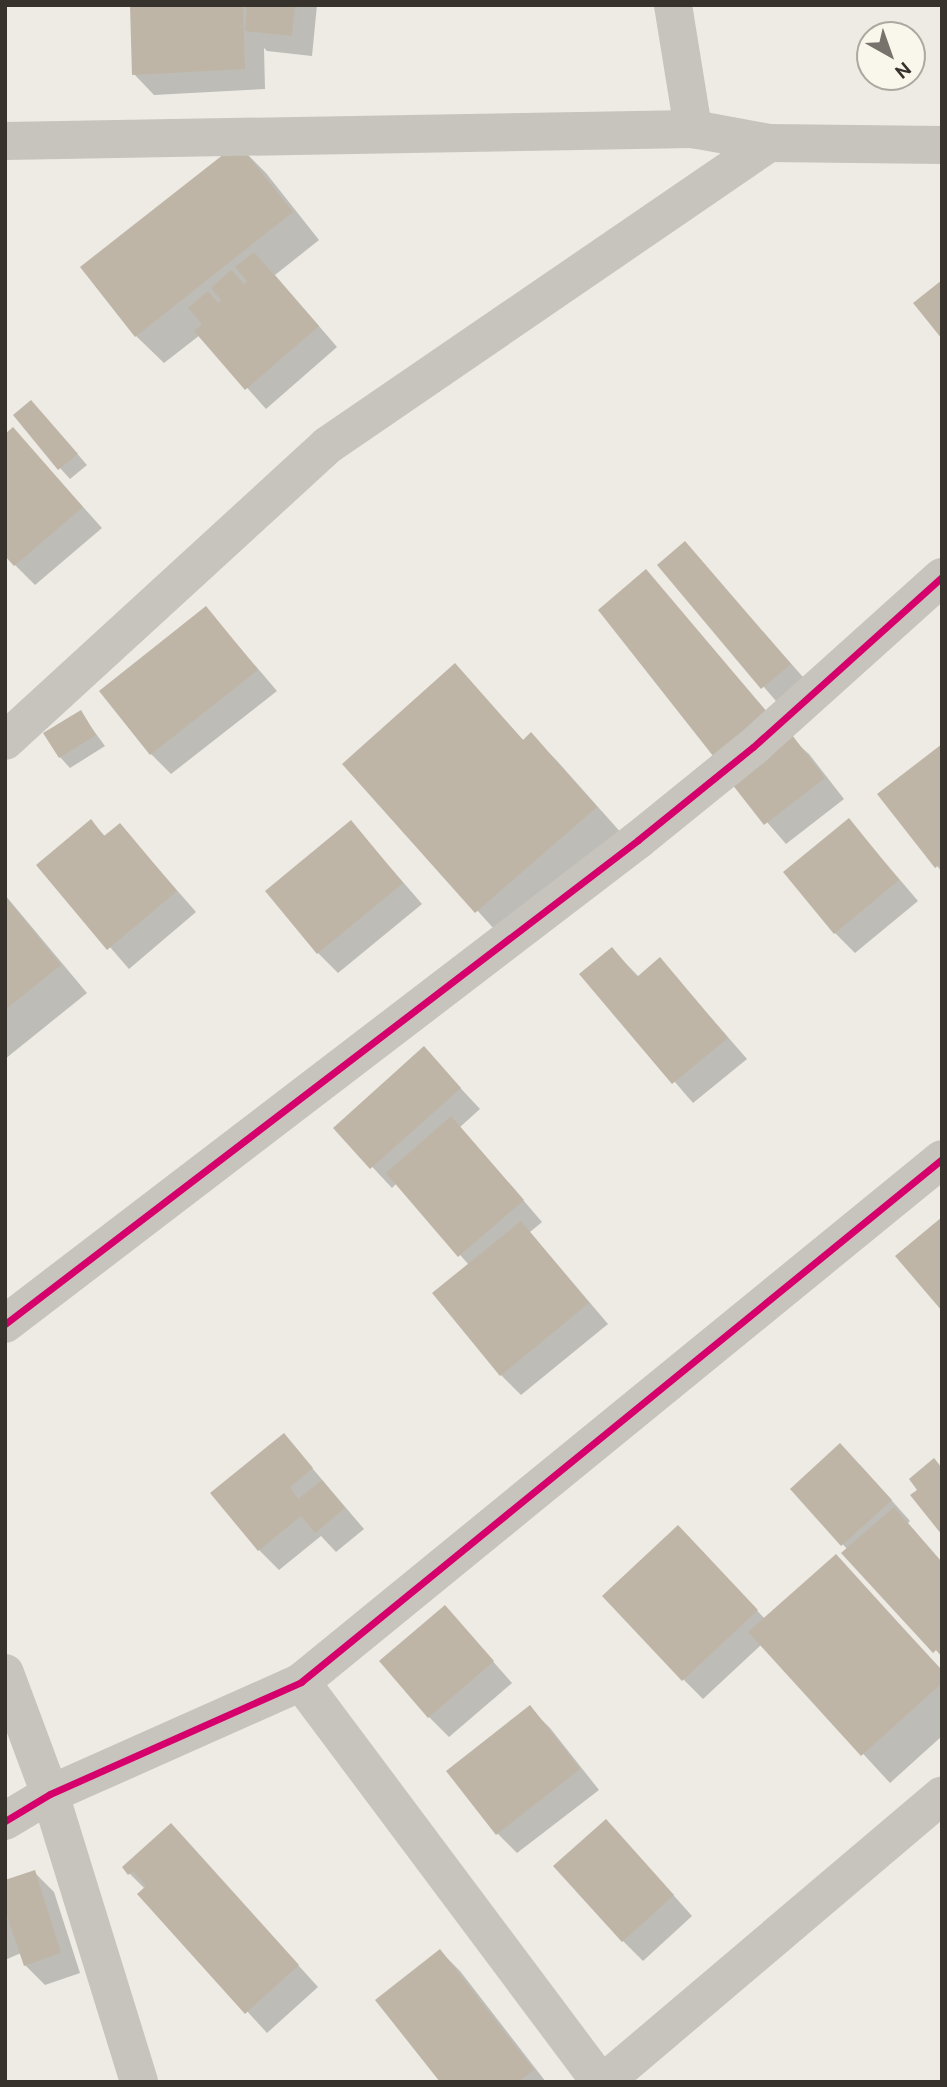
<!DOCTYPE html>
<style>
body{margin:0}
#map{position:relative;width:947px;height:2087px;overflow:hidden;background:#edebe4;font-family:Ubuntu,sans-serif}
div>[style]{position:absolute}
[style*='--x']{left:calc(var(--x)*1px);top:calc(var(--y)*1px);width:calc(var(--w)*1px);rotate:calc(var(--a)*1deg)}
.shadow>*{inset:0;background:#0003}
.building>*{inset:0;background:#bfb5a7}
.minor>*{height:38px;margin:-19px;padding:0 19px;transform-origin:19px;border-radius:19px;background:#c6c4bd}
.cycleway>*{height:7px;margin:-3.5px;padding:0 3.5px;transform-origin:3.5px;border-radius:3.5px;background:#d6006c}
span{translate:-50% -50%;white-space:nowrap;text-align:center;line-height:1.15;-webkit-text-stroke:6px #f9f6ec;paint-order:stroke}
.frame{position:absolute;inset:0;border:7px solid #37322b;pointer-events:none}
.north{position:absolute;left:856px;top:21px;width:70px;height:70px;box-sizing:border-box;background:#f9f6ec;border:2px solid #aba89f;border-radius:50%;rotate:140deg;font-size:19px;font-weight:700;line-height:28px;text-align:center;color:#37322b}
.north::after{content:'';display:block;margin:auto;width:24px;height:32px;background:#77736c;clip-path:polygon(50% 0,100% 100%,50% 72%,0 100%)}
</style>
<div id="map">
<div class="shadow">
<i style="clip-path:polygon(132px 5px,317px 5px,312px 56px,267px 51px,264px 48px,265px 89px,154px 95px,134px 74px)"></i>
<i style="clip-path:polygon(238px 145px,266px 173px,319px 240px,275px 275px,337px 347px,266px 409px,200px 335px,164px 363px,136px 336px)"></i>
<i style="clip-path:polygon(41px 412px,87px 465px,70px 479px,60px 468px)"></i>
<i style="clip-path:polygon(13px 429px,102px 528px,35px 585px,15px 565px)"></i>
<i style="clip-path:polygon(685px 544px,810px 685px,782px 708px,659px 565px)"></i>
<i style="clip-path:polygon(646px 572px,787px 735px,809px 754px,844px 799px,786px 844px,730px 779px)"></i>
<i style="clip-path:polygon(206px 608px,277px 691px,171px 774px,151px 754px,102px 691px)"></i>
<i style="clip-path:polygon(455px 666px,524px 741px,531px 735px,558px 762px,623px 835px,504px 940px,345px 764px)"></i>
<i style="clip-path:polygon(80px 712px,105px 746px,70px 768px,60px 757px)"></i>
<i style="clip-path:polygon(942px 746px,942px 872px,879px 795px)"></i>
<i style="clip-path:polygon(849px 820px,918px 901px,855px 953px,835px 933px)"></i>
<i style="clip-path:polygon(91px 822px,106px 837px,120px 825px,196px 912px,129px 969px,39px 865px)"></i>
<i style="clip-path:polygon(351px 822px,422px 904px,338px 973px,318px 953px)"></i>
<i style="clip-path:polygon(5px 895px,87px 993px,5px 1059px)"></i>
<i style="clip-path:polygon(612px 949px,639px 977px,660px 959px,747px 1059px,693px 1103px,582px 974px)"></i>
<i style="clip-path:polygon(424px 1049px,480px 1109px,460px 1127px,542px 1222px,530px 1232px,608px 1324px,521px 1395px,501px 1375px,469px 1265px,397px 1183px,392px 1188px,336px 1128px)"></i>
<i style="clip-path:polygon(284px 1435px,364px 1529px,336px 1552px,321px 1536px,279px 1570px,259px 1550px)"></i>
<i style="clip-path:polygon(860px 1465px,910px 1521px,908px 1523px,942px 1562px,942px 1656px,844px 1553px,848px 1550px,792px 1489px)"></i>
<i style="clip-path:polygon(698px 1547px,765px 1619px,836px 1556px,942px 1670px,942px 1736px,890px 1783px,762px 1644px,703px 1699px,683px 1679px)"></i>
<i style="clip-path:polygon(445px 1607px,512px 1683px,449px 1737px,429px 1717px)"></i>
<i style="clip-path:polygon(530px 1708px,550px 1728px,599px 1790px,517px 1853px,497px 1833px)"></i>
<i style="clip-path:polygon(171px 1825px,318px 1987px,267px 2033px,140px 1894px,145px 1889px,124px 1868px)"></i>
<i style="clip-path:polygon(626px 1842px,692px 1916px,643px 1961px,623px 1941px)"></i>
<i style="clip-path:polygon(34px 1872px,54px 1892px,80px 1973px,45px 1985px,25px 1965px,21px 1953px,5px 1960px,5px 1914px,10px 1919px)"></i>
<i style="clip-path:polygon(440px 1951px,460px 1971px,546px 2082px,442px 2082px)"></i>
</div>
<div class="building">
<i style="clip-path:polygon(130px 5px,243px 5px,245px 69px,132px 75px)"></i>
<i style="clip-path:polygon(247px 5px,295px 5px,292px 36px,245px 31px)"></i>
<i style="clip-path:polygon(238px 143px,293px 212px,135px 337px,80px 267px)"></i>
<i style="clip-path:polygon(254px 252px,319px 326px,245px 390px,194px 331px,202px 324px,188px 308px,208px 291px,218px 303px,221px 300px,211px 288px,231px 270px,244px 284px,247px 281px,235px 267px)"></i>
<i style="clip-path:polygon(942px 280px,942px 339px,913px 303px)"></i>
<i style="clip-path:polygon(31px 400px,78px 454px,58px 470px,13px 415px)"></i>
<i style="clip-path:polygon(13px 427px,83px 507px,14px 566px,5px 556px,5px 434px)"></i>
<i style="clip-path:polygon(685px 541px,791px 664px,761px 689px,657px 565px)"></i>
<i style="clip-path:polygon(646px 569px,772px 718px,717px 761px,598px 610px)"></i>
<i style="clip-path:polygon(206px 606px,258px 670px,150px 755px,99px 691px)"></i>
<i style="clip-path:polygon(455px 663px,523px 740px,531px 732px,597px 807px,475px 913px,342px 764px)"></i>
<i style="clip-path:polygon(81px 710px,96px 735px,59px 758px,43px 733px)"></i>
<i style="clip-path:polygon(789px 731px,825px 778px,764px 825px,728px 779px)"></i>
<i style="clip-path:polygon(942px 744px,942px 863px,935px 868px,877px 794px)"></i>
<i style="clip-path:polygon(849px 818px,899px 880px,834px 934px,783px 872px)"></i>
<i style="clip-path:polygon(91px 819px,104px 836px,120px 823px,177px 891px,107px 950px,36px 865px)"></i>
<i style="clip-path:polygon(351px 820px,403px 883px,317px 954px,265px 891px)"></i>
<i style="clip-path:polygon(5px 896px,61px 965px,5px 1010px)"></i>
<i style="clip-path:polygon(612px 947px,637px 977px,660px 957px,728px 1038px,672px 1084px,579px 974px)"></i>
<i style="clip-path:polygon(424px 1046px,461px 1088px,370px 1169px,333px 1128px)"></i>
<i style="clip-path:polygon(451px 1116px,524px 1200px,458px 1257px,386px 1173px)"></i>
<i style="clip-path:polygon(942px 1217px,942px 1311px,895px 1256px)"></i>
<i style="clip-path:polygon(521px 1221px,589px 1303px,500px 1376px,432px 1293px)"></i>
<i style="clip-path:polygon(284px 1433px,313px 1468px,290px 1487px,298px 1499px,322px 1480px,345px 1508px,315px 1533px,301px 1516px,258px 1551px,210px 1493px)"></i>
<i style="clip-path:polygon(840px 1443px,892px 1500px,841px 1546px,790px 1489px)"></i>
<i style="clip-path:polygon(934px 1458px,942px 1468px,942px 1535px,910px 1495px,917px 1490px,909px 1479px)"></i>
<i style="clip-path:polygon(894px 1507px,942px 1563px,942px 1657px,936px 1650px,933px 1653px,841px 1553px)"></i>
<i style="clip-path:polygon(678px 1525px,758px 1610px,682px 1681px,602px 1596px)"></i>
<i style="clip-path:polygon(836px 1554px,942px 1671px,942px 1683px,861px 1756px,748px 1632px)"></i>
<i style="clip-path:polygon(445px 1605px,494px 1661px,428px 1718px,379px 1661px)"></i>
<i style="clip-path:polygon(530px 1705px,580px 1769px,496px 1835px,446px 1771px)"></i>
<i style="clip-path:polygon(606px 1819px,674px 1895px,622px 1942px,553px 1866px)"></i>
<i style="clip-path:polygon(171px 1823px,299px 1965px,245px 2014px,137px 1894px,146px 1886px,133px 1871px,128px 1875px,122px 1867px)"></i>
<i style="clip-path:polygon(35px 1870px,61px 1953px,24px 1966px,5px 1910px,5px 1880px)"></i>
<i style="clip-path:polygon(440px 1949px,534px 2070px,518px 2082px,440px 2082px,375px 2000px)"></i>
</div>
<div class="minor">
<i style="--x:673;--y:5;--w:126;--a:80.8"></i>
<i style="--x:5;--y:141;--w:688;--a:-1"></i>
<i style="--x:693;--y:129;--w:77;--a:10.4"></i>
<i style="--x:769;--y:143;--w:173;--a:0.7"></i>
<i style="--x:5;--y:741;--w:438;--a:-42.5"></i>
<i style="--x:328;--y:445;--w:534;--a:-34.4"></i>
<i style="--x:5;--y:1324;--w:797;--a:-37.4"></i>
<i style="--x:638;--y:840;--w:148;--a:-39"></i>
<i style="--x:753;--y:747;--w:254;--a:-42"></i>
<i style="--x:5;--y:1673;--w:129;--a:69.6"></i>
<i style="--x:50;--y:1794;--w:301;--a:72.8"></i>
<i style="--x:301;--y:1682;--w:499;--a:53.2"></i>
<i style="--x:5;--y:1821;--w:52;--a:-31"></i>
<i style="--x:50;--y:1794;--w:275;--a:-24"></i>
<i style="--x:301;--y:1682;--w:827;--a:-39.21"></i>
<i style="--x:604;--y:2082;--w:443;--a:-40.3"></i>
</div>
<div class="cycleway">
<i style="--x:5;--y:1324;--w:797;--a:-37.4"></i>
<i style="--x:638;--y:840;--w:148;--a:-39"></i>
<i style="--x:753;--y:747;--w:254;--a:-42"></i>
<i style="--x:5;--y:1821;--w:52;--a:-31"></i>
<i style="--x:50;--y:1794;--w:275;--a:-24"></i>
<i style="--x:301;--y:1682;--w:827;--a:-39.21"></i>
</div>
<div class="frame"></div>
<div class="north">N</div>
</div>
